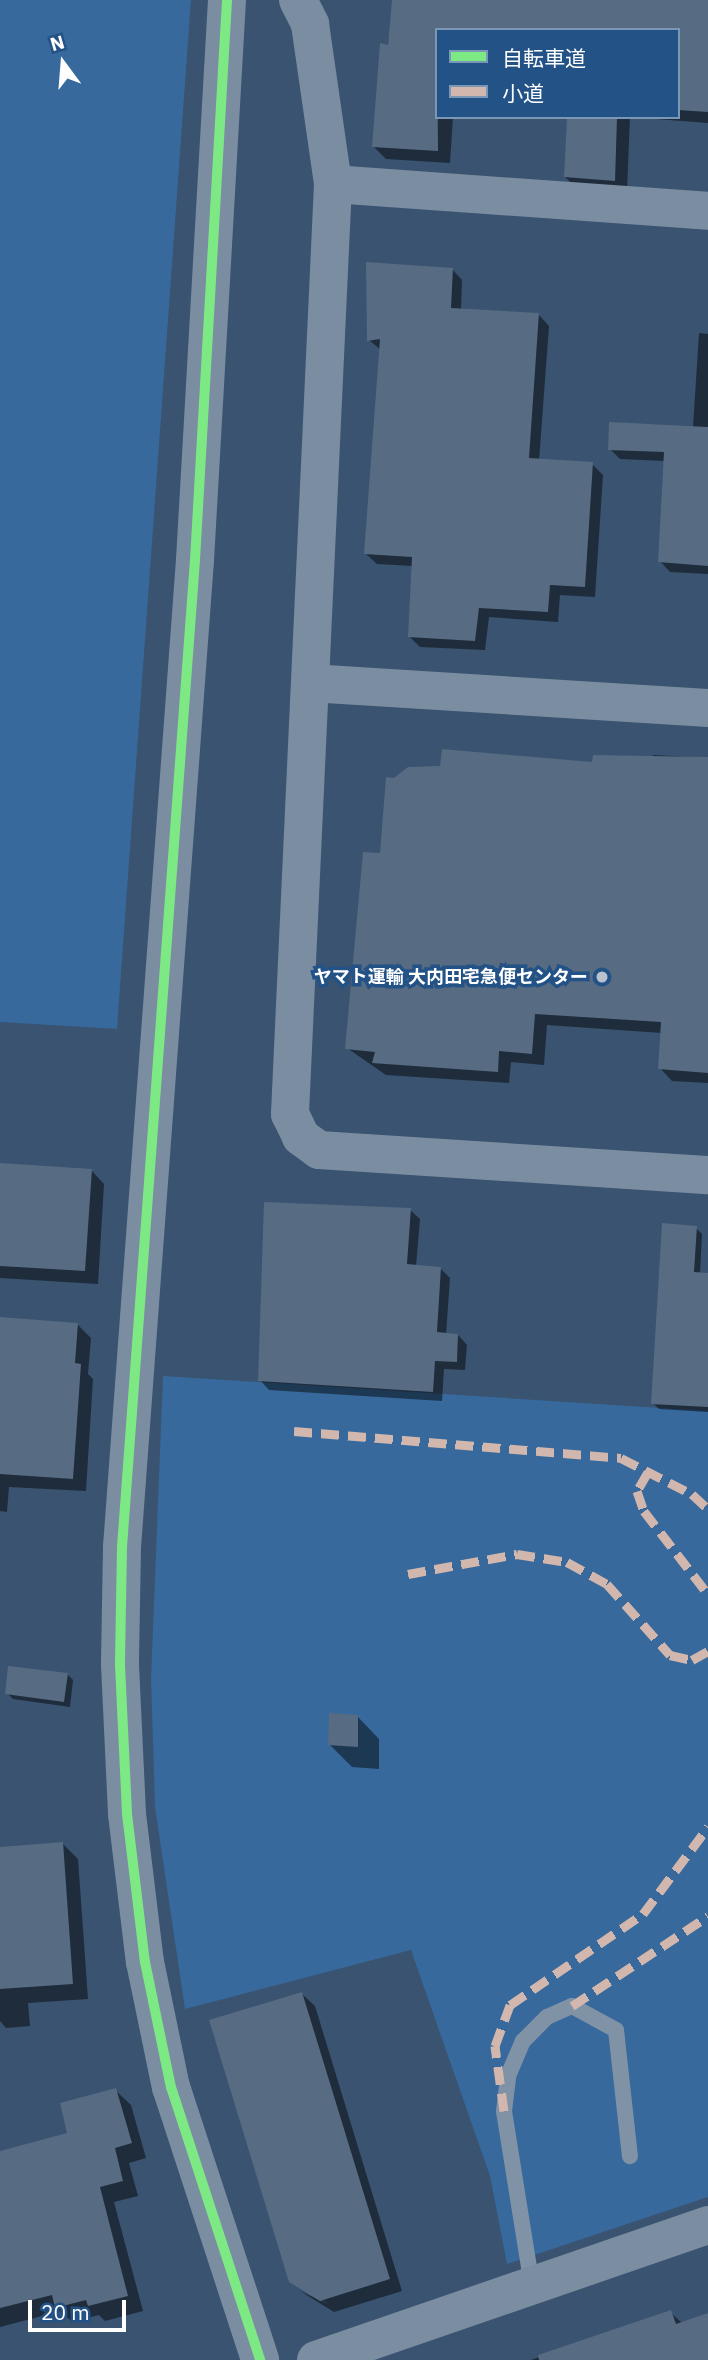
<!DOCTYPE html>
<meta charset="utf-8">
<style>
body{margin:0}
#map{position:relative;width:708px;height:2360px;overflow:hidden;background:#395370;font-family:"IBM Plex Sans","Noto Sans JP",sans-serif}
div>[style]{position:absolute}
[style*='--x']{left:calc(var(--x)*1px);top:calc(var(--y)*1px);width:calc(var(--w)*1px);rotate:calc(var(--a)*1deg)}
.green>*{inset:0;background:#37699c}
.shadow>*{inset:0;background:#0007}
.building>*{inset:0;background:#576b82}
.lane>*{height:16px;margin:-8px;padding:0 8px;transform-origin:8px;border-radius:8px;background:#8092a6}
.secondary>*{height:38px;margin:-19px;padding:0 19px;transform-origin:19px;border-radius:19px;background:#7b8da1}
.quiet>*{height:9px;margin-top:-4.5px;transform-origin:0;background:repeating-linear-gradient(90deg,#d1b7ad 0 18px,transparent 0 27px)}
.cycleway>*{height:10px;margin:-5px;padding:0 5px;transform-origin:5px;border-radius:5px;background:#7ce984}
.dots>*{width:19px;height:19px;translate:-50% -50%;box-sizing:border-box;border:4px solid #235286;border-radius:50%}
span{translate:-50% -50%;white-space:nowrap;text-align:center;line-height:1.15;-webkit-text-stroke:7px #235286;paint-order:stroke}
.poi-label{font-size:18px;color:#fff;font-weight:700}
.right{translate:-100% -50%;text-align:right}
.legend{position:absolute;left:435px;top:28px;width:245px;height:91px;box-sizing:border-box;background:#235286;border:2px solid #7b97b6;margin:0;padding:9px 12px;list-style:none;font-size:21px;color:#fff}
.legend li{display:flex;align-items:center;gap:14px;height:35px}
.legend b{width:35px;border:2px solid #7b97b6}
.north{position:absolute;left:28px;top:28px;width:70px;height:70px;-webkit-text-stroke:5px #235286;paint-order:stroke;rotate:344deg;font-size:19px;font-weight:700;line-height:28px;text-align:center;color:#fff}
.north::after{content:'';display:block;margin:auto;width:24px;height:32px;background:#fff;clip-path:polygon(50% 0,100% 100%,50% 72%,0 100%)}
.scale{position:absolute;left:28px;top:2300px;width:98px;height:32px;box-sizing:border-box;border:4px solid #fff;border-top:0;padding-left:9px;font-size:21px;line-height:24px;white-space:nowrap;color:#fff;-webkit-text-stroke:5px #235286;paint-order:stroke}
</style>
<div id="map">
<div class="green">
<i style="clip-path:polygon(0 0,191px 0,117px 1029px,0 1022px)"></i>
<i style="clip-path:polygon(163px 1376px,708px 1411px,708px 2197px,507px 2264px,490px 2176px,411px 1950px,185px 2009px,155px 1807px,151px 1679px)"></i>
</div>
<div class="shadow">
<i style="clip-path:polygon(394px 0,708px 0,708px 123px,630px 117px,627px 192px,578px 189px,565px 177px,569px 117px,678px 117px,678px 30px,437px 30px,437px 117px,453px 117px,450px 163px,386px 159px,374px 147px)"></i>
<i style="clip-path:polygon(452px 269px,462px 280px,461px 310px,539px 315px,549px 326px,539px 461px,592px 464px,603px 475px,595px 597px,560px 595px,558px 622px,489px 617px,485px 650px,420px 647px,410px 637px,413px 566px,377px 564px,366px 554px,381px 350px,369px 340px)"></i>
<i style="clip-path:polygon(699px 333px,708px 334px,708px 574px,670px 572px,660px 561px,665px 461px,620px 459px,610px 449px,693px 427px)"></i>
<i style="clip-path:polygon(653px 755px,708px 758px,708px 1083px,672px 1081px,660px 1068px,662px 1033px,547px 1025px,544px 1065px,511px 1062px,509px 1083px,386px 1075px,347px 1048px,381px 855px,594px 764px,652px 761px)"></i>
<i style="clip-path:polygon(0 1164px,91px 1170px,104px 1184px,98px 1284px,0 1278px)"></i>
<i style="clip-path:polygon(410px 1210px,420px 1219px,416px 1266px,440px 1268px,450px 1278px,446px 1335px,458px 1335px,467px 1345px,465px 1370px,444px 1369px,442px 1401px,269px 1390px,260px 1380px)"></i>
<i style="clip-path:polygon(696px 1228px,702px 1234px,700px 1274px,708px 1275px,708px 1412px,659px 1409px,653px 1403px)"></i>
<i style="clip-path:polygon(0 1319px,77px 1324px,91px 1338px,88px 1374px,93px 1379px,86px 1491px,9px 1487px,7px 1512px,0 1511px)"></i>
<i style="clip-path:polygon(67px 1674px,73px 1680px,70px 1707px,13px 1699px,7px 1693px)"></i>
<i style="clip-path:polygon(357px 1716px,379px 1739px,379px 1769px,352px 1767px,329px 1744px)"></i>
<i style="clip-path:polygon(63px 1844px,78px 1859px,88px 1999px,28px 2003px,30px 2026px,6px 2028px,0 2021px,0 1849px)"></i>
<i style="clip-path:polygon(302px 1994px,315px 2006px,402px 2291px,334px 2312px,300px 2291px,328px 2304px,290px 2281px)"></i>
<i style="clip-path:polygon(115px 2090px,131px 2105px,146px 2158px,129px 2163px,138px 2196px,114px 2202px,143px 2311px,105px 2321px,99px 2315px,72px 2322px,61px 2311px,0 2327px,0 2153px,70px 2135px)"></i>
<i style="clip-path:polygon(670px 2312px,682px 2323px,708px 2314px,708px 2360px,531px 2360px)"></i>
</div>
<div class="building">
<i style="clip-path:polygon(392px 0,708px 0,708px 112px,678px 110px,678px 30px,437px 30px,438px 151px,372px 147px,380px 43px,388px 45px)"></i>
<i style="clip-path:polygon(567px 117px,617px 117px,615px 181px,564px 177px)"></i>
<i style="clip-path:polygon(366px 262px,453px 268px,451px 308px,539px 313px,529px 458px,593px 462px,585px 587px,550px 585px,548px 612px,479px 608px,475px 641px,408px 637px,412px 557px,364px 554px,380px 339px,367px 341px)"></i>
<i style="clip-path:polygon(609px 422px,708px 427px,708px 566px,658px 562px,664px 452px,608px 450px)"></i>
<i style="clip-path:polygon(442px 749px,592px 762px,593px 755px,708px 757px,708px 1073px,658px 1069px,661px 1022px,535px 1014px,532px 1054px,499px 1051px,498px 1072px,372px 1063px,375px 1052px,345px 1049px,363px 852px,380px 853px,386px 777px,394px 778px,408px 767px,440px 766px)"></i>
<i style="clip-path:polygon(0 1163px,92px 1169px,85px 1271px,0 1266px)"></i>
<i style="clip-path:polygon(264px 1202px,411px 1208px,407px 1264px,441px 1267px,437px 1332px,458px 1334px,457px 1362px,435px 1361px,433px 1392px,258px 1381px)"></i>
<i style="clip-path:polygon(662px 1223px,697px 1226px,694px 1272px,708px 1273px,708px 1407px,651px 1404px)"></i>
<i style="clip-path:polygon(0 1317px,78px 1323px,75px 1363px,81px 1364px,73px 1479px,0 1474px)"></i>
<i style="clip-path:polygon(8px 1666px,68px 1673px,64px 1702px,5px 1694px)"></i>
<i style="clip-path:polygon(329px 1713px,358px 1715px,358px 1747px,328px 1745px)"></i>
<i style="clip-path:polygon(63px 1842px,73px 1984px,0 1989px,0 1847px)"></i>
<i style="clip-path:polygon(302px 1992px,390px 2279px,320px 2301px,289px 2282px,209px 2020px)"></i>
<i style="clip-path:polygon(116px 2088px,132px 2143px,115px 2148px,123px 2181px,100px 2187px,128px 2296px,88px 2306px,86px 2300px,55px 2308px,52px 2295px,0 2308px,0 2151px,67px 2133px,60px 2103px)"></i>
<i style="clip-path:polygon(671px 2310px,676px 2324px,708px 2313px,708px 2360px,539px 2360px,538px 2355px)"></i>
</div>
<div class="lane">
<i style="--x:532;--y:2286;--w:177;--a:-99.1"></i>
<i style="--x:504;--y:2111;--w:35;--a:-83"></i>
<i style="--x:508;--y:2076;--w:38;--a:-67"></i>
<i style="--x:523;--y:2041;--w:34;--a:-45"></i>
<i style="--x:547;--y:2017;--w:27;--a:-24"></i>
<i style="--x:572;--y:2006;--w:50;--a:28.6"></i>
<i style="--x:616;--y:2030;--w:127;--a:83.7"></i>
</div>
<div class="secondary">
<i style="--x:227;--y:0;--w:561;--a:93.27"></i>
<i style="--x:195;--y:560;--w:990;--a:94.23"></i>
<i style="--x:122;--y:1547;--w:118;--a:91"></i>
<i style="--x:120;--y:1665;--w:149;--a:87.3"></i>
<i style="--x:127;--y:1814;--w:149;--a:83.1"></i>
<i style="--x:145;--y:1962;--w:128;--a:78.3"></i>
<i style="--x:171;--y:2087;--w:287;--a:71.9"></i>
<i style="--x:298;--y:0;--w:27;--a:63"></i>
<i style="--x:310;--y:24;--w:162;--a:81.8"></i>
<i style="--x:333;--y:184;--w:931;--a:92.65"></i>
<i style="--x:290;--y:1114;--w:25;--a:64"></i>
<i style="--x:301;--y:1137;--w:22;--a:36"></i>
<i style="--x:319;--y:1150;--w:390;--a:3.7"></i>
<i style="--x:333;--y:184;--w:376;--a:4.1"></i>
<i style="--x:310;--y:683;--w:399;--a:3.6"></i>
<i style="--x:316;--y:2360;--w:415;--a:-19"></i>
</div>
<div class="quiet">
<i style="--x:294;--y:1431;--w:328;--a:4.7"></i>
<i style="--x:621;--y:1458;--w:80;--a:26.9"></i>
<i style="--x:692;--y:1494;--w:22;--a:43"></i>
<i style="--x:648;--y:1472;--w:22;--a:120"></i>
<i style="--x:637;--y:1491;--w:21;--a:71"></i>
<i style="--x:644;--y:1511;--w:105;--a:52.4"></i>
<i style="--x:408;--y:1574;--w:111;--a:-10.4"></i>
<i style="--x:517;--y:1554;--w:51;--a:9.1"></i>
<i style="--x:567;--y:1562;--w:46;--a:28.8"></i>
<i style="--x:607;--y:1584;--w:95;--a:48.4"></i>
<i style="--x:670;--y:1655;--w:23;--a:13"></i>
<i style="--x:692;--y:1660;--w:18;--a:-29"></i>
<i style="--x:572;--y:2006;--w:163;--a:-33.5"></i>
<i style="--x:504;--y:2111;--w:66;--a:-97.9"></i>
<i style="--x:495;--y:2046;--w:44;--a:-69.9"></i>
<i style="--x:510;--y:2005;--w:161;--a:-34.4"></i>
<i style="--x:643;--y:1914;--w:109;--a:-53.2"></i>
</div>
<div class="cycleway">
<i style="--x:227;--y:0;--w:561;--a:93.27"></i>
<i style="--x:195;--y:560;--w:990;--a:94.23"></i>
<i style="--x:122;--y:1547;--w:118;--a:91"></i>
<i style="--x:120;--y:1665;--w:149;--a:87.3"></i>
<i style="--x:127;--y:1814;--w:149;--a:83.1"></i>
<i style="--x:145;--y:1962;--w:128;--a:78.3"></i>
<i style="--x:171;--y:2087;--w:287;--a:71.9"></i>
</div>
<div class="dots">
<i style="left:602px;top:977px;background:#bac3cd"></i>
</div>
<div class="poi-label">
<span class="right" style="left:588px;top:977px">ヤマト運輸 大内田宅急便センター</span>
</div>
<ul class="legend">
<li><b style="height:9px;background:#7ce984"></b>自転車道</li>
<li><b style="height:9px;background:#d1b7ad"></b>小道</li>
</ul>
<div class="north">N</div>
<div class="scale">20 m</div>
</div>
